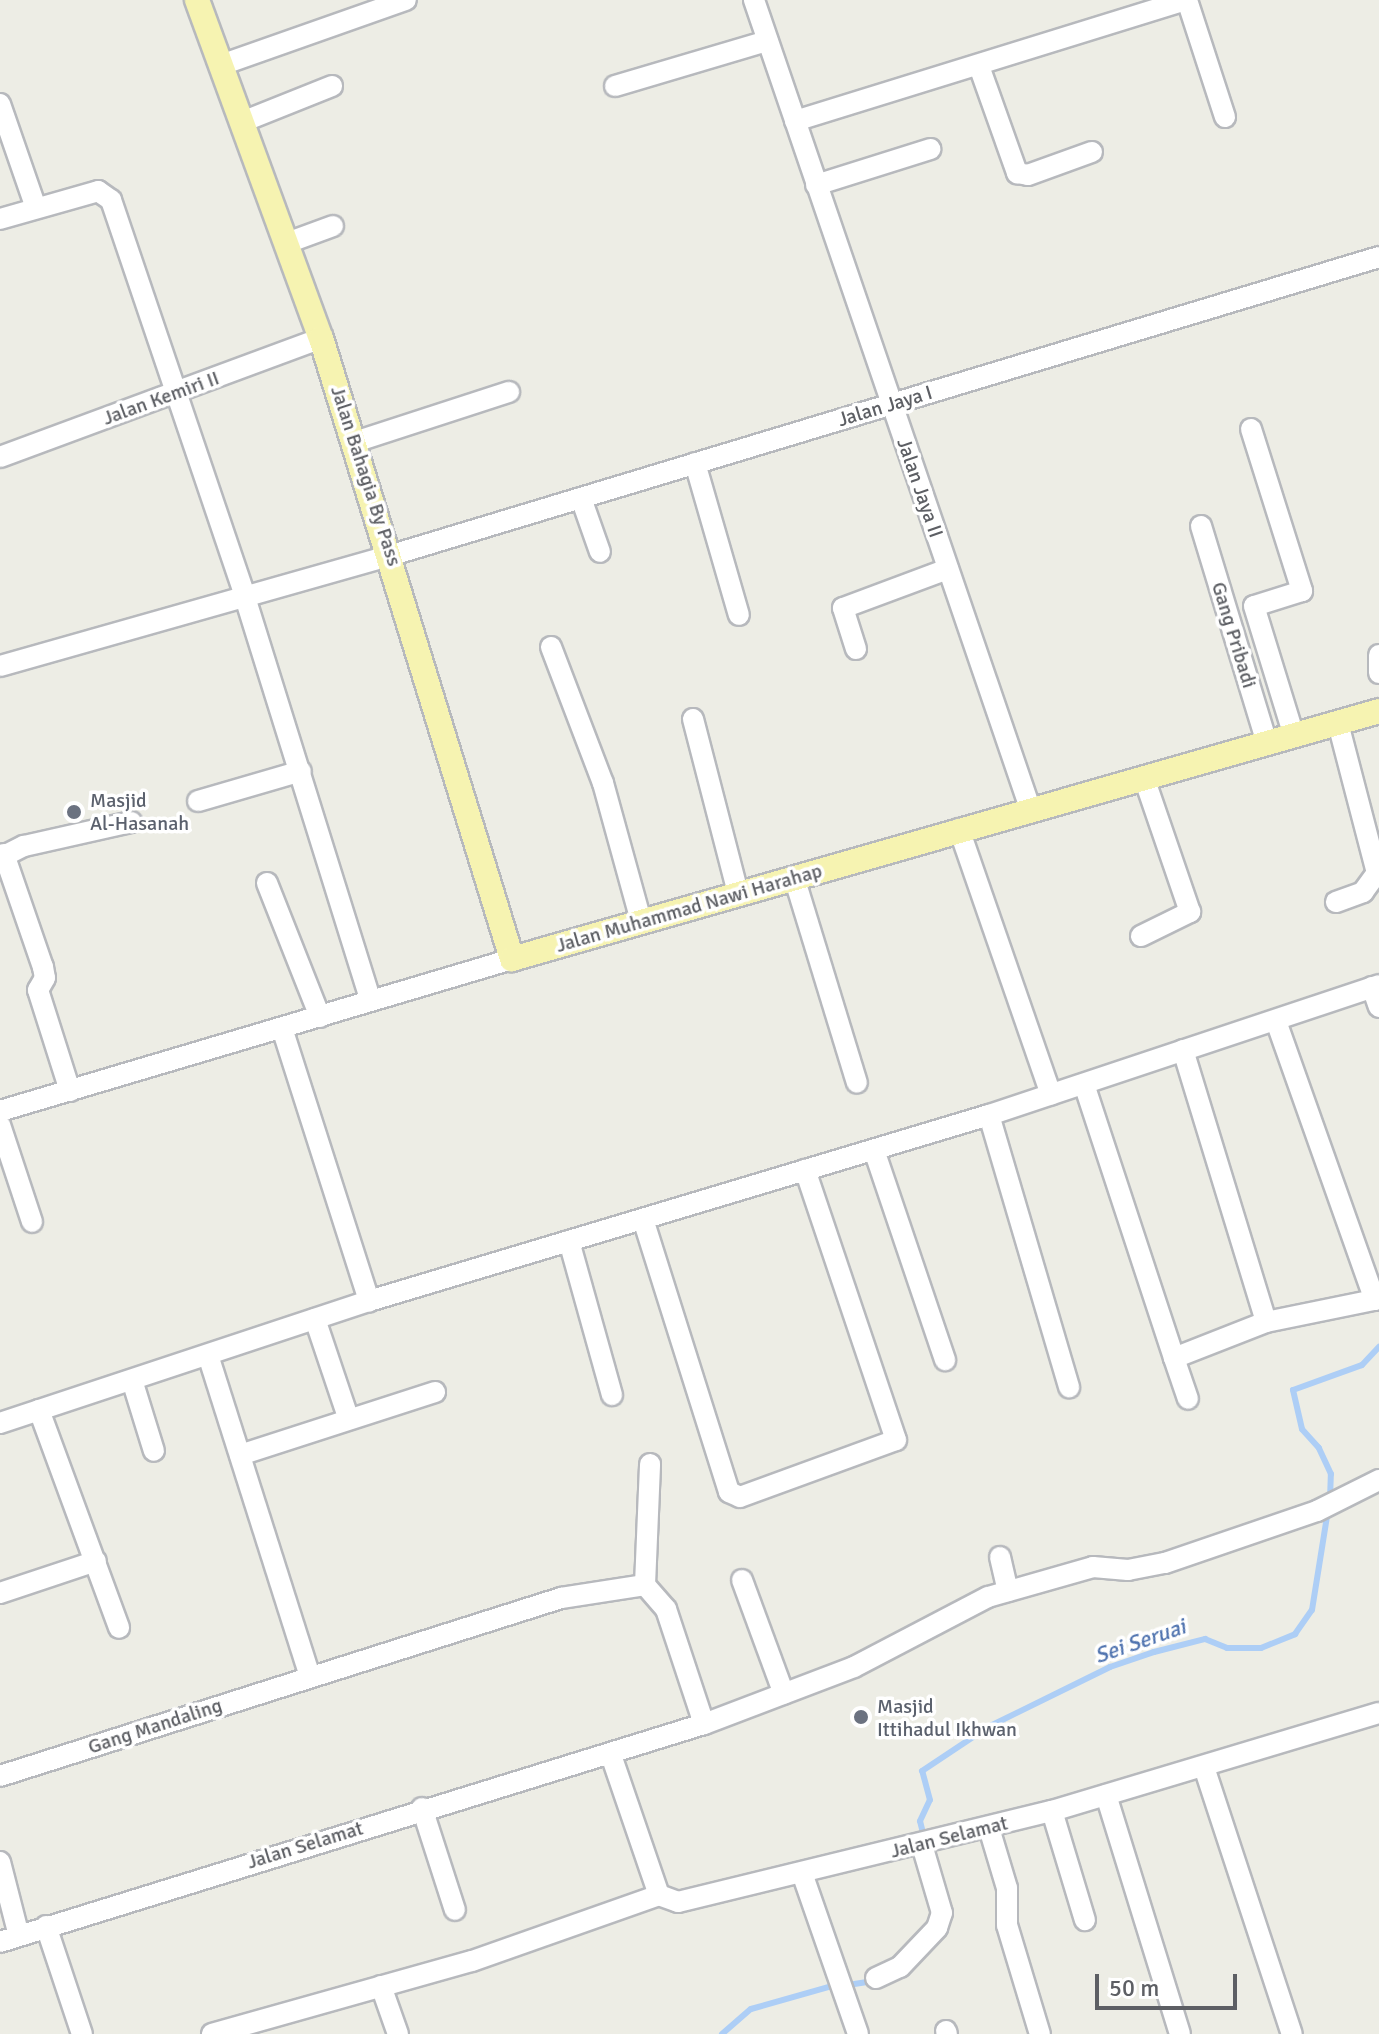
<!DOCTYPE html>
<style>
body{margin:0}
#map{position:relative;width:1379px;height:2034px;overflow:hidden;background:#edede5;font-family:Signika,sans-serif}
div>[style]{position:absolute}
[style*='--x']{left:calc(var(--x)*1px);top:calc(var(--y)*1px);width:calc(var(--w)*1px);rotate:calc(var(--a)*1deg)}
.stream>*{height:6px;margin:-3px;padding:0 3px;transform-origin:3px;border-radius:3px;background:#adcef6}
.roads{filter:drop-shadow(2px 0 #b7b9bd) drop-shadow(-2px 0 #b7b9bd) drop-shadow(0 2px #b7b9bd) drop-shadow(0 -2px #b7b9bd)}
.minor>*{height:20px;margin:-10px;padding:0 10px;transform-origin:10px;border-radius:10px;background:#fff}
.major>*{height:24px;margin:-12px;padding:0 12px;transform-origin:12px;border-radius:12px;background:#f6f3b1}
.dots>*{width:22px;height:22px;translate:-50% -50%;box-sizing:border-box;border:4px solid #fff;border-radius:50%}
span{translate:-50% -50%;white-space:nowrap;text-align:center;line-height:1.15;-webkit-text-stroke:7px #fff;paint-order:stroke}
.street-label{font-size:20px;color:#5d5f64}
.worship-label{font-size:20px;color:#5b616d}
.left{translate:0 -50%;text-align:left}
.water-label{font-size:22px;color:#4f73af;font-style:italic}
.scale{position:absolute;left:1095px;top:1974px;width:142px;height:36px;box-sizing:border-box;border:4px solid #5d5f64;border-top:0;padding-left:10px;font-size:24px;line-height:28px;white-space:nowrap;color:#5d5f64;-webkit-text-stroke:6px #fff;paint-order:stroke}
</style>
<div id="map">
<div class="stream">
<i style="--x:1330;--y:1499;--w:25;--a:-88"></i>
<i style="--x:1331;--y:1474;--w:29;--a:-115"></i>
<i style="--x:1319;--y:1448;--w:25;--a:-132"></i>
<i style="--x:1302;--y:1429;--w:40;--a:-103"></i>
<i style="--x:1293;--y:1390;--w:73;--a:-19.9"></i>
<i style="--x:1362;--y:1365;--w:25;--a:-47"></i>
<i style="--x:924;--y:1837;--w:16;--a:-104"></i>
<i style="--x:920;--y:1821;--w:23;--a:-65"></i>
<i style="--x:930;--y:1800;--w:30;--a:-105"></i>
<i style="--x:922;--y:1771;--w:79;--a:-33.7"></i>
<i style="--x:988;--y:1727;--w:136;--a:-26.2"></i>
<i style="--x:1110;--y:1667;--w:46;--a:-18.8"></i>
<i style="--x:1154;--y:1652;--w:53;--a:-14.3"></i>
<i style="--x:1205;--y:1639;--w:24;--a:22"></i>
<i style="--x:1227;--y:1648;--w:34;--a:0"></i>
<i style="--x:1261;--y:1648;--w:37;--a:-22"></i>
<i style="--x:1295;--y:1634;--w:29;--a:-55"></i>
<i style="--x:1312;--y:1610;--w:101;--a:-80.9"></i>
<i style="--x:848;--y:1985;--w:24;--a:-9"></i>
<i style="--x:722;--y:2034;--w:38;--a:-41"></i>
<i style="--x:751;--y:2009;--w:81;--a:-15.8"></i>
</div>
<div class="roads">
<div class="minor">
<i style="--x:754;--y:0;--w:854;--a:71.14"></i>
<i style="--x:1187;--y:0;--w:123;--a:72"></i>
<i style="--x:221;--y:65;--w:196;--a:-19.4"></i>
<i style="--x:979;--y:66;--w:114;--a:70.4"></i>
<i style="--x:1017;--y:173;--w:11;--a:10"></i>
<i style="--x:1028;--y:175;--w:68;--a:-19.8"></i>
<i style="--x:615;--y:86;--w:159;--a:-16.5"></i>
<i style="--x:0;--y:104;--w:110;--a:70.9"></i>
<i style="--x:795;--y:121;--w:410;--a:-17.2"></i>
<i style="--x:242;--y:122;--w:97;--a:-21.8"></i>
<i style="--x:816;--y:185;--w:120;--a:-17.5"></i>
<i style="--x:0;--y:219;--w:102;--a:-15.9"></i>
<i style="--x:98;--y:191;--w:16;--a:35"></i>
<i style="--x:111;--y:200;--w:416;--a:71.3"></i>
<i style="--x:244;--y:594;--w:426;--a:72.7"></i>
<i style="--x:287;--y:243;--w:49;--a:-20.3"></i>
<i style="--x:1251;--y:429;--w:170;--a:72.5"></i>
<i style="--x:1302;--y:591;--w:50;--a:162.6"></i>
<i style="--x:1254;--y:606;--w:136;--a:72.9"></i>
<i style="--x:355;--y:442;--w:162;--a:-18"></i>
<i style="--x:0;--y:457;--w:342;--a:-20.3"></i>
<i style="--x:695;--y:463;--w:158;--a:73.9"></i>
<i style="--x:581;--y:498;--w:57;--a:70.6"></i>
<i style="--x:1201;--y:526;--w:227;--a:73.1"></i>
<i style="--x:551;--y:647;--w:146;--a:69.1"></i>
<i style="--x:603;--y:783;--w:143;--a:74.6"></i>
<i style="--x:856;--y:649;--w:43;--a:-107.6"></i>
<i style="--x:843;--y:608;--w:112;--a:-20.4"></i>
<i style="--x:1379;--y:655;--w:18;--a:90"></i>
<i style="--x:0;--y:666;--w:407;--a:-15.8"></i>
<i style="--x:392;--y:555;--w:1031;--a:-16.8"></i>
<i style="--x:693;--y:719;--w:180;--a:75.5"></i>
<i style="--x:198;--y:801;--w:107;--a:-16.2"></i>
<i style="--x:959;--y:829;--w:281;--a:70.9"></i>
<i style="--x:4;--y:854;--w:120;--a:71"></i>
<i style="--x:43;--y:967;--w:11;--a:80"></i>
<i style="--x:45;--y:978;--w:14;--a:120"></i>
<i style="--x:38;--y:990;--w:106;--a:72.4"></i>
<i style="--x:0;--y:858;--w:27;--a:-27"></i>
<i style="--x:24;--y:846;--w:110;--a:-12.6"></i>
<i style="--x:794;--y:877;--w:215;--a:73"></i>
<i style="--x:267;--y:883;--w:144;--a:68.4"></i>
<i style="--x:1336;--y:902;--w:29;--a:-20"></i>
<i style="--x:1363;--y:892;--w:24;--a:-54"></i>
<i style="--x:1377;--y:873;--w:155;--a:-104.6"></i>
<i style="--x:1141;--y:936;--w:55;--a:-26.1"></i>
<i style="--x:1190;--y:912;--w:142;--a:-108.9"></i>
<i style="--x:1372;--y:987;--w:21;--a:71"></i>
<i style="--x:1276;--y:1021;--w:296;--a:70.5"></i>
<i style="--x:282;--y:1028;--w:287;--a:72.3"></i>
<i style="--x:1183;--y:1050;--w:284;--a:73"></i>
<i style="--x:1084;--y:1084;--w:288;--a:71.8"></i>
<i style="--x:1174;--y:1358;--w:99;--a:-21.4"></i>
<i style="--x:1266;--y:1322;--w:115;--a:-11.5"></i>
<i style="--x:0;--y:1111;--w:534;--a:-16.53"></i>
<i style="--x:989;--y:1115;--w:284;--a:73.6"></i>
<i style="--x:0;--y:1125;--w:102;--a:71.7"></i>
<i style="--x:874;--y:1150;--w:222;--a:71.3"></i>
<i style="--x:643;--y:1219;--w:286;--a:72.5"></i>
<i style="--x:729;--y:1492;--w:12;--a:24"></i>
<i style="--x:740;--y:1497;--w:166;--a:-20.1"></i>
<i style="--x:896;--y:1440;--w:285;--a:-108.6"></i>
<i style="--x:569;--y:1241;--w:160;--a:74.4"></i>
<i style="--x:315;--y:1319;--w:103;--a:71.4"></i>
<i style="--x:208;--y:1355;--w:338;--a:72.4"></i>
<i style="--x:1174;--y:1358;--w:43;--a:71.1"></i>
<i style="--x:132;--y:1380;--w:74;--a:72.8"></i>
<i style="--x:39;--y:1410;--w:232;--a:69.8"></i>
<i style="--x:0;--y:1423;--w:389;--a:-18.3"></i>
<i style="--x:369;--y:1301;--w:647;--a:-16.7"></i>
<i style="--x:989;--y:1115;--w:411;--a:-18.4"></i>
<i style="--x:240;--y:1455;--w:205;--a:-17.9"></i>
<i style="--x:1000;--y:1557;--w:35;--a:77"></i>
<i style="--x:742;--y:1580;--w:121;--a:69.8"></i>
<i style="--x:645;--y:1585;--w:121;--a:-87.6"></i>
<i style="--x:0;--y:1593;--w:101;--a:-18.4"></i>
<i style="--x:611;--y:1755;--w:148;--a:71.1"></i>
<i style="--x:659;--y:1895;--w:20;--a:20"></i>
<i style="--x:678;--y:1902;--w:385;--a:-13.7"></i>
<i style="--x:1052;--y:1811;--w:341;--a:-16.7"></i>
<i style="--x:1204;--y:1767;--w:281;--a:71.8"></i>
<i style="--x:0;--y:1776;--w:589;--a:-17.6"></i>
<i style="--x:561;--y:1598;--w:85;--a:-8.8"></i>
<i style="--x:645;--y:1585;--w:32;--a:49"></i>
<i style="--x:666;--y:1609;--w:121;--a:71.7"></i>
<i style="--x:1106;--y:1795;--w:250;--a:72.8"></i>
<i style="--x:422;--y:1808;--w:107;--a:72.1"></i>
<i style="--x:1052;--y:1811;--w:114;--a:73.2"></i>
<i style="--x:989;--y:1828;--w:63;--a:73.3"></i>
<i style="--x:1007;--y:1888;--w:37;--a:90"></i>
<i style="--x:1007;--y:1925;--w:114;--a:73.2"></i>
<i style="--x:0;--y:1862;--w:76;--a:75.6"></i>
<i style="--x:802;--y:1873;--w:170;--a:70.8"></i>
<i style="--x:46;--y:1926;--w:114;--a:71.6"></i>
<i style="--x:0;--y:1942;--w:737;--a:-17.21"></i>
<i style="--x:704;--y:1724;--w:160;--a:-20.8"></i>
<i style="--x:854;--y:1667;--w:151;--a:-27.6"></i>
<i style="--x:988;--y:1597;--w:109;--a:-15.9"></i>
<i style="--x:1093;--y:1567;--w:35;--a:5"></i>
<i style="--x:1128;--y:1570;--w:38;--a:-11"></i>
<i style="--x:1165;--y:1563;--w:161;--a:-18.9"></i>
<i style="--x:1317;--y:1511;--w:69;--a:-26.6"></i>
<i style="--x:876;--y:1978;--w:26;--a:-25"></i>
<i style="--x:900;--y:1967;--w:54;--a:-46.5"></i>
<i style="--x:937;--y:1928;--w:16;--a:-72"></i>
<i style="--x:942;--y:1913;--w:71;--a:-106.4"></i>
<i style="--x:381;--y:1986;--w:51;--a:70.5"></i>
<i style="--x:946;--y:2031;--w:3;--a:72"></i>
<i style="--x:212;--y:2034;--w:270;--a:-15.7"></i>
<i style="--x:472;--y:1961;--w:198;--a:-19.4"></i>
</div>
<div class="major">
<i style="--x:197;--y:0;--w:360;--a:69.9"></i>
<i style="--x:321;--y:338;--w:650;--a:72.9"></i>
<i style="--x:512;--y:959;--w:902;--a:-15.96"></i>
</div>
</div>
<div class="dots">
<i style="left:74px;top:812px;background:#6b7280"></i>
<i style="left:861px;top:1717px;background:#6b7280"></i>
</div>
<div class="street-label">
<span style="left:161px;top:398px;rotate:-20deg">Jalan Kemiri II</span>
<span style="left:885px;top:406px;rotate:-17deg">Jalan Jaya I</span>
<span style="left:366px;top:476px;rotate:72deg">Jalan Bahagia By Pass</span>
<span style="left:920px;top:488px;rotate:71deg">Jalan Jaya II</span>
<span style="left:1234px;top:635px;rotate:73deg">Gang Pribadi</span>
<span style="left:689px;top:908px;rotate:-16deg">Jalan Muhammad Nawi Harahap</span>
<span style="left:155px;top:1726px;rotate:-18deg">Gang Mandaling</span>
<span style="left:949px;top:1837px;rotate:-14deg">Jalan Selamat</span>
<span style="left:305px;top:1845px;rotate:-17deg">Jalan Selamat</span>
</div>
<div class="worship-label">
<span class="left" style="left:90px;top:812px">Masjid<br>Al-Hasanah</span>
<span class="left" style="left:877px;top:1718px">Masjid<br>Ittihadul Ikhwan</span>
</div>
<div class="water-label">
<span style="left:1140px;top:1641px;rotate:-19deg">Sei Seruai</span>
</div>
<div class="scale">50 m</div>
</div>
